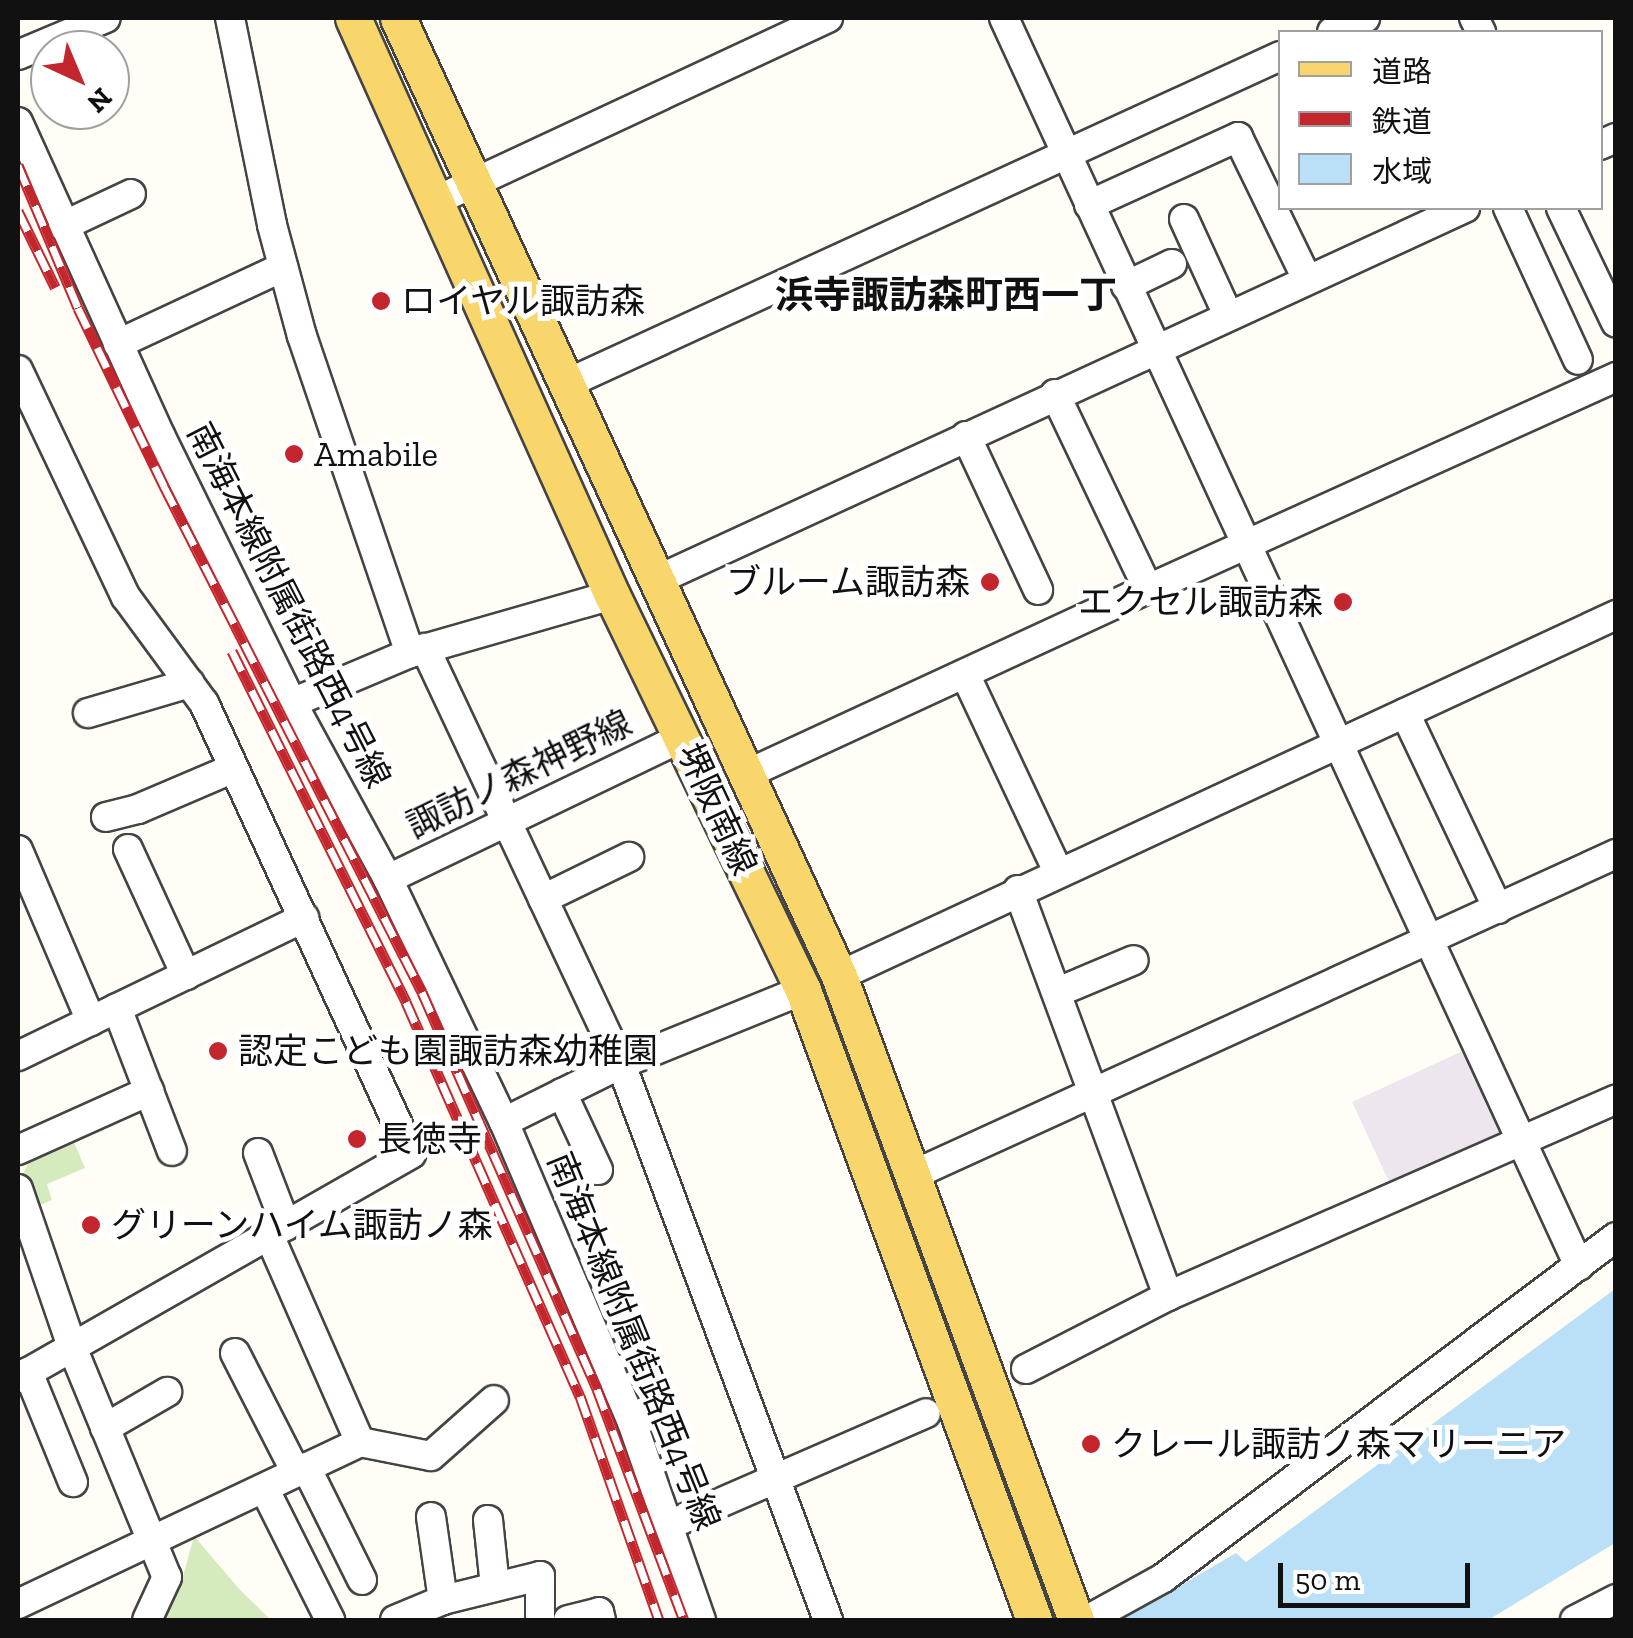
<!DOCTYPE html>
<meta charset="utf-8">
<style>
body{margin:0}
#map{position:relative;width:1633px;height:1638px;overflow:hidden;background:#fffdf5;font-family:"Zilla Slab","Noto Sans JP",serif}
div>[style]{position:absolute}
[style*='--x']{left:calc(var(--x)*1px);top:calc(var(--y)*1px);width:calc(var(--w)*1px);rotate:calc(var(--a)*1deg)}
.industrial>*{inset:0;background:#eee6ef}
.green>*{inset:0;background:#d5ebbd}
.water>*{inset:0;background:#b9e0f7}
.minor-tunnel>*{height:28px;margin-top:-14px;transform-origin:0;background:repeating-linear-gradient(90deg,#dbdad3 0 28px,transparent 0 42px)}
.roads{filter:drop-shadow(2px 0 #444) drop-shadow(-2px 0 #444) drop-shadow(0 2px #444) drop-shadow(0 -2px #444)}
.minor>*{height:28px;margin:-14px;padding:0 14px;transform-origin:14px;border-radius:14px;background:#fff}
.major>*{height:35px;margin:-17.5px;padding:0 17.5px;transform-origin:17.5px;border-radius:17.5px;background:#f9d66b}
.rail>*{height:11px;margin-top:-5.5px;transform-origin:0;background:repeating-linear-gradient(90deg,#fff 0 22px,#c4262e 0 44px);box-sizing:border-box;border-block:2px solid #c4262e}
.dots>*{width:28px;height:28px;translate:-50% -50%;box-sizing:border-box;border:5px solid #fff;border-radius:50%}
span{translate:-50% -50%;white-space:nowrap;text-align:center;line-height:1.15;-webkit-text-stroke:10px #fff;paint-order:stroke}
.poi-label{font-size:35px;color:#111}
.left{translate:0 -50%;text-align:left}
.right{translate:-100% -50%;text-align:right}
.street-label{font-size:35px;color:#111}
.neighbourhood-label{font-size:38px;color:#111;font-weight:700}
.frame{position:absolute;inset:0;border:20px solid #111;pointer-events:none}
.legend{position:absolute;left:1278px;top:30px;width:325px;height:180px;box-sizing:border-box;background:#fff;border:2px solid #a0a0a0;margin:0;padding:12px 18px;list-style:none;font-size:30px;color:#111}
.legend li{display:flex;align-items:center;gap:20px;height:50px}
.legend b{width:50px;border:2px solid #a0a0a0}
.north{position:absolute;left:30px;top:30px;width:100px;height:100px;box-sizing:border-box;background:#fff;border:2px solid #a0a0a0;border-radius:50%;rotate:136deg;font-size:28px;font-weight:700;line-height:40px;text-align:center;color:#111}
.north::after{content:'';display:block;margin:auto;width:35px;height:45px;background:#c4262e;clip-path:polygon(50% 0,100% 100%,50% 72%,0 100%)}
.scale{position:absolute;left:1278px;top:1563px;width:192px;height:45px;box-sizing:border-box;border:5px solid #111;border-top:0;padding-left:12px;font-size:30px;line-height:35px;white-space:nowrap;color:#111;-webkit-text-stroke:8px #fff;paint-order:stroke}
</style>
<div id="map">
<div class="industrial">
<i style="clip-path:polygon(1467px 1049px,1504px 1130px,1500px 1138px,1392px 1188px,1352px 1102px)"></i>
</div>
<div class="green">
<i style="clip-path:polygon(73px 1140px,85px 1168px,47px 1184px,52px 1200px,33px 1208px,23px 1174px,29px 1161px)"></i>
<i style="clip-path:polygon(194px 1536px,240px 1590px,271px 1620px,164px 1620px,180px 1587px)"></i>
</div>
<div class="water">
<i style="clip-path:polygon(1615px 1289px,1615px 1543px,1488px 1620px,1122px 1620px,1236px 1553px,1246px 1562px)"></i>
</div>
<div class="minor-tunnel">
<i style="--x:937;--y:1408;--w:97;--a:-23.7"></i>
</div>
<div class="roads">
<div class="minor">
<i style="--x:230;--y:18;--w:211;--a:78.5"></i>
<i style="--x:272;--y:225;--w:115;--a:74.9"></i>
<i style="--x:302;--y:336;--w:335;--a:71.2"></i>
<i style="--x:1004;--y:18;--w:1374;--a:65.26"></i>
<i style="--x:1474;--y:18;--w:16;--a:63"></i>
<i style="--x:1332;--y:32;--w:36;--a:-23"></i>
<i style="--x:18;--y:55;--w:95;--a:-22.8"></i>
<i style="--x:18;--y:122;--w:346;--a:65.6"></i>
<i style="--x:161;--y:437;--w:297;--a:63.8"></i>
<i style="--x:292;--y:703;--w:200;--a:61.4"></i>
<i style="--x:388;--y:879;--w:269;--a:64.5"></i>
<i style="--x:504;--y:1122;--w:326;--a:66.9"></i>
<i style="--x:632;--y:1422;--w:210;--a:70.8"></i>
<i style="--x:1600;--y:145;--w:17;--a:-24"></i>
<i style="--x:433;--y:202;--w:436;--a:-25"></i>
<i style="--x:1089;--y:205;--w:164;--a:-24.5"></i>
<i style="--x:1238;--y:137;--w:158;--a:64.1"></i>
<i style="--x:1508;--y:208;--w:167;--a:65.3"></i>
<i style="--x:1561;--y:208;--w:127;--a:64.4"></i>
<i style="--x:1184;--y:219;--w:106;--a:65.4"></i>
<i style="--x:63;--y:226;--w:75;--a:-25.2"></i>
<i style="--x:1126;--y:286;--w:51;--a:-25.6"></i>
<i style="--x:118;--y:344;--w:182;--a:-25"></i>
<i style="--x:18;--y:370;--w:251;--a:64.6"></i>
<i style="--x:126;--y:597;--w:132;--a:53.7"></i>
<i style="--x:204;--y:703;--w:496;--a:65.3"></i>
<i style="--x:411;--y:1154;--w:452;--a:150.3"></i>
<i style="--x:566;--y:384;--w:786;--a:-24.67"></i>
<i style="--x:1055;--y:394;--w:216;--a:64.5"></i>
<i style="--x:1148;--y:589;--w:514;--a:-24.37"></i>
<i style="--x:966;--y:436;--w:170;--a:64.9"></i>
<i style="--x:655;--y:581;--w:892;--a:-24.73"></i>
<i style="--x:425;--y:648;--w:460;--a:64.8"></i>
<i style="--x:621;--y:1064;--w:593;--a:69.58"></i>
<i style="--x:965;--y:674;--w:219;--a:64.8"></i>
<i style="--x:292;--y:703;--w:128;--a:-23"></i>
<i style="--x:410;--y:653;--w:210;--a:-16"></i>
<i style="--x:88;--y:713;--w:106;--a:-16.4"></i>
<i style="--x:1405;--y:713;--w:217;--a:64.6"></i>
<i style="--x:747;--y:774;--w:442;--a:-24.8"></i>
<i style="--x:106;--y:817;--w:33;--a:-14"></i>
<i style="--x:138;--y:809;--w:104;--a:-23.1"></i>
<i style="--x:128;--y:849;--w:139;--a:65.3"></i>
<i style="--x:18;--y:850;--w:186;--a:66.9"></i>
<i style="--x:388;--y:879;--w:327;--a:-25.7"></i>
<i style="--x:1018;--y:890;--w:433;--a:69.7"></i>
<i style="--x:543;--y:899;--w:96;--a:-26"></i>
<i style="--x:839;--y:976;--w:857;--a:-24.92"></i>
<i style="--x:1058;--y:992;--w:82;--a:-22.8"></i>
<i style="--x:117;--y:1008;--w:153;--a:69"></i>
<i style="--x:18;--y:1056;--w:318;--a:-25.8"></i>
<i style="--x:562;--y:1093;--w:85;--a:64.9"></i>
<i style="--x:504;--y:1122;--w:131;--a:-26.4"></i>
<i style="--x:621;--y:1064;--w:196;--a:-22.1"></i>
<i style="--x:18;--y:1150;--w:144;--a:-24.2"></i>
<i style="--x:258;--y:1153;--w:78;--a:69"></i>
<i style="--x:915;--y:1174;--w:771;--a:-24.54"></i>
<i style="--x:18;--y:1189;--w:167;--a:71.1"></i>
<i style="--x:72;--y:1347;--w:249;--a:67.6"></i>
<i style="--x:167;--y:1577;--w:47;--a:114.9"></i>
<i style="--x:269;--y:1235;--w:226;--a:66.3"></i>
<i style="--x:235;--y:1353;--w:134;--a:62.9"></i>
<i style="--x:1026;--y:1369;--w:160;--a:-27.2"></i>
<i style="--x:1168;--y:1296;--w:489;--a:-23.7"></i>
<i style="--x:28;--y:1372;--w:119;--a:67.8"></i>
<i style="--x:105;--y:1428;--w:72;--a:-30.1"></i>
<i style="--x:306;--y:1467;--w:126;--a:63.6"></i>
<i style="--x:264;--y:1488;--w:148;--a:63.4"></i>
<i style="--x:431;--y:1517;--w:84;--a:81.8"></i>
<i style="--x:443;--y:1600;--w:100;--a:-13.9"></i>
<i style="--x:540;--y:1576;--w:44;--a:90"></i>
<i style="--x:488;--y:1520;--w:67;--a:84"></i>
<i style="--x:669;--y:1525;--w:280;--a:-23.5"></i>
<i style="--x:18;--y:1604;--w:378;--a:-25.3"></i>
<i style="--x:360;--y:1442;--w:72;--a:11.2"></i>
<i style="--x:431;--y:1456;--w:84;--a:-41.6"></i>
<i style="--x:395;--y:1620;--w:52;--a:-22.6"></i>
<i style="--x:568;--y:1620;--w:32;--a:-14"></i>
<i style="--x:599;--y:1612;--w:8;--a:76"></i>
<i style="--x:1087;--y:1620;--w:87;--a:-28.9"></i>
<i style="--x:1163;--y:1578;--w:567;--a:-36.97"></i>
<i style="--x:1575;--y:1620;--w:46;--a:-27.1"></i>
</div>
<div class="major">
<i style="--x:353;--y:18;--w:632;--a:65.83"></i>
<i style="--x:612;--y:595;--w:439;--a:64.2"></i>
<i style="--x:803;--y:990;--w:671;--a:69.86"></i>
<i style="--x:398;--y:18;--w:1055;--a:65.28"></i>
<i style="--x:839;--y:976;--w:686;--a:69.8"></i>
</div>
</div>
<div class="rail">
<i style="--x:18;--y:165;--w:155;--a:67.2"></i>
<i style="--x:78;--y:308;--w:198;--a:64.2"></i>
<i style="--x:164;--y:486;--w:568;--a:62.98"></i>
<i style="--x:422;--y:992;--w:434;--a:66.2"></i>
<i style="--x:597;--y:1389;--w:247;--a:69.4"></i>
<i style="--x:18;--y:211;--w:85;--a:64"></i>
<i style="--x:232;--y:651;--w:392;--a:63.6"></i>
<i style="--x:406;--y:1002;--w:431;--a:66.2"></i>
<i style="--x:580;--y:1396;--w:238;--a:70.6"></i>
</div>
<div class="dots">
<i style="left:381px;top:301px;background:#c4262e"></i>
<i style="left:294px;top:454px;background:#c4262e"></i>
<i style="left:990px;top:582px;background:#c4262e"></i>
<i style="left:1343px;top:602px;background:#c4262e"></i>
<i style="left:218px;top:1051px;background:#c4262e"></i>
<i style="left:357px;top:1139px;background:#c4262e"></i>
<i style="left:91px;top:1225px;background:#c4262e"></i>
<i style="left:1091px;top:1444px;background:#c4262e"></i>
</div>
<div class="poi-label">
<span class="left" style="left:401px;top:301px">ロイヤル諏訪森</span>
<span class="left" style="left:314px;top:454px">Amabile</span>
<span class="right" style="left:970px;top:582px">ブルーム諏訪森</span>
<span class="right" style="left:1323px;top:602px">エクセル諏訪森</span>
<span class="left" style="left:238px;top:1051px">認定こども園諏訪森幼稚園</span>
<span class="left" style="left:377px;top:1139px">長徳寺</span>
<span class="left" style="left:111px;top:1225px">グリーンハイム諏訪ノ森</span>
<span class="left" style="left:1111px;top:1444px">クレール諏訪ノ森マリーニア</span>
</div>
<div class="street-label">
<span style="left:289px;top:605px;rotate:63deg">南海本線附属街路西4号線</span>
<span style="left:519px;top:774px;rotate:-26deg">諏訪ノ森神野線</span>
<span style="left:717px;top:809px;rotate:65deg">堺阪南線</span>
<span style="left:634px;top:1341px;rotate:68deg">南海本線附属街路西4号線</span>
</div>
<div class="neighbourhood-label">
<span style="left:946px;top:296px">浜寺諏訪森町西一丁</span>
</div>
<div class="frame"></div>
<ul class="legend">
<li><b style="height:12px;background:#f9d66b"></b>道路</li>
<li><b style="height:12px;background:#c4262e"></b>鉄道</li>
<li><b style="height:28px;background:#b9e0f7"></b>水域</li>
</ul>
<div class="north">N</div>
<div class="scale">50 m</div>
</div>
